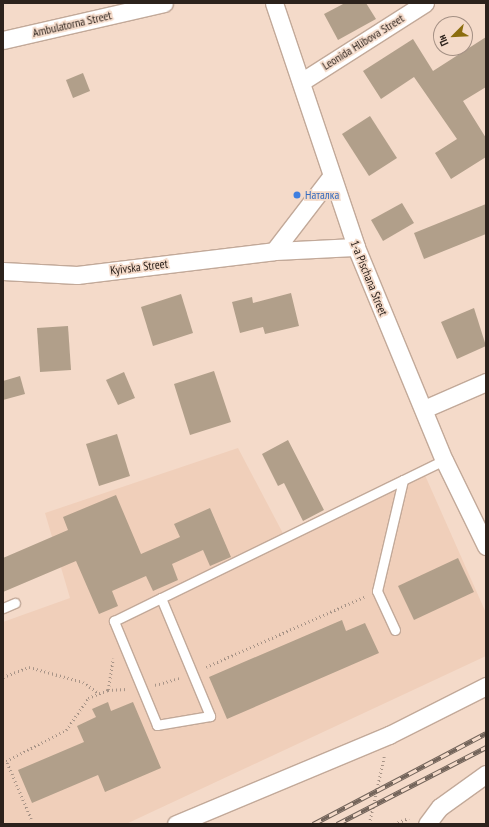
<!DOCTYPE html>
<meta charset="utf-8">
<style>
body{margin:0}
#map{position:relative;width:489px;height:827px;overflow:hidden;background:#f4dac9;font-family:"PT Sans Narrow",sans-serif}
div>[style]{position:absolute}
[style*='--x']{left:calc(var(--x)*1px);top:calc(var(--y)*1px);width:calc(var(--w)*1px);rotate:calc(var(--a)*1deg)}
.built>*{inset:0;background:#f0cfba}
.building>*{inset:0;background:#b19f8a}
.path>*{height:2.5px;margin-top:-1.25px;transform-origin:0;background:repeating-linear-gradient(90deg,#a89487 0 1px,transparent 0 4px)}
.roads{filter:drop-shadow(1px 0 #c2a999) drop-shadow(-1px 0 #c2a999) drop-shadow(0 1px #c2a999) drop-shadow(0 -1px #c2a999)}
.service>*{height:9px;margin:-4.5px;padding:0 4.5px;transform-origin:4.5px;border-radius:4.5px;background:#fff}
.minor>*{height:17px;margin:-8.5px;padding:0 8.5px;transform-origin:8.5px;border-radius:8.5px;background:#fff}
.rail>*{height:4.5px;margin-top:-2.25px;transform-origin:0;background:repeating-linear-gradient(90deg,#f4dac9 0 9px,#73645a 0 18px);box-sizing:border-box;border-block:1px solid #73645a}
.dots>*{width:11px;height:11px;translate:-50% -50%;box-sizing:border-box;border:2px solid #f4dac9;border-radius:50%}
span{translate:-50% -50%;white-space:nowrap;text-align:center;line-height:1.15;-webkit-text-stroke:3.5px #f4dac9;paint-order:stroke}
.street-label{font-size:12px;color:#2c221c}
.shop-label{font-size:12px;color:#366cbe}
.left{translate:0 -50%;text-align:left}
.frame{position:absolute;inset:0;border:4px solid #2c221c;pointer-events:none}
.north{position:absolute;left:433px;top:16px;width:40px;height:40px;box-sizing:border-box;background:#f4dac9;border:1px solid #a49084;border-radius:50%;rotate:246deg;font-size:11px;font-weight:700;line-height:16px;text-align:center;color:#2c221c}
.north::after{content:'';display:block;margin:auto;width:14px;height:18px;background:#8b6d0e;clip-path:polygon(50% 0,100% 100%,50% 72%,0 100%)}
</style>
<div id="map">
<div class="built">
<i style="clip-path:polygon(238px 448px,287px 541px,424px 473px,486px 613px,486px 656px,126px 824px,3px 824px,3px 622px,70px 598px,45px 513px)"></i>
</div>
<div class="building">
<i style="clip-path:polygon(345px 3px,366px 3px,376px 19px,338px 40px,324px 14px)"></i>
<i style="clip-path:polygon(486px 37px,486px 87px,463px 101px,486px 138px,486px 157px,451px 179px,435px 153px,457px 139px,414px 77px,381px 99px,363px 71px,413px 39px,433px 71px)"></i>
<i style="clip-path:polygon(83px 73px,90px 91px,73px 98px,66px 80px)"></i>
<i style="clip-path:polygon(370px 116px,397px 158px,369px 176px,342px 134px)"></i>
<i style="clip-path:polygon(402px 203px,414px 223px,383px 241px,371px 220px)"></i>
<i style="clip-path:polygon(486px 204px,486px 234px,424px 259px,414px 233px)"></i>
<i style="clip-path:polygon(291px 293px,299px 326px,265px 334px,263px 327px,240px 333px,232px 302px,252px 297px,253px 303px)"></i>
<i style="clip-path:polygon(181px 294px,193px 333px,153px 346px,141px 307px)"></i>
<i style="clip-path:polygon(474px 308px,486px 346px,457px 359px,441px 322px)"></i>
<i style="clip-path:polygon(68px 326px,71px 370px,40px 372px,37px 328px)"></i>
<i style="clip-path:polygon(214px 371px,231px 422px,190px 435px,174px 384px)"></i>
<i style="clip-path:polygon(124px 372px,135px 398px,118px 405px,106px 380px)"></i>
<i style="clip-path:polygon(20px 376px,25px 394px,3px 400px,3px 381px)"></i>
<i style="clip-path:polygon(117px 434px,130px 476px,99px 486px,86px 444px)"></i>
<i style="clip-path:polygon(288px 440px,324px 510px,303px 521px,284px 483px,278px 486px,262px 454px)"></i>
<i style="clip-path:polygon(116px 495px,141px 554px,180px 537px,174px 524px,210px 508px,231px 557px,210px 566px,203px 550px,172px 564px,178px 580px,153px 591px,146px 576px,112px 591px,118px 606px,99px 614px,76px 561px,3px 592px,3px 558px,68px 530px,63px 517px)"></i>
<i style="clip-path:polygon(458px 558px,474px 592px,414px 620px,398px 586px)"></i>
<i style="clip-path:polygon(342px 620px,346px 631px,365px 623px,379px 653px,227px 719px,209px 677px)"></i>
<i style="clip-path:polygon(108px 702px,111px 711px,133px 702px,161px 768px,105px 792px,98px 775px,32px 803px,18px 770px,84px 742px,77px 726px,96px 717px,92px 709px)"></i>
</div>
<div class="path">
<i style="--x:206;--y:667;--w:173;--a:-23.9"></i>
<i style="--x:3;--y:677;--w:28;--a:-21"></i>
<i style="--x:29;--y:667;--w:56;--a:15.5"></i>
<i style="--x:83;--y:682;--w:19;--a:35"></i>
<i style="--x:155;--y:685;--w:25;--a:-16"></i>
<i style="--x:108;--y:690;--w:32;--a:-81"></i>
<i style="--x:31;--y:819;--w:63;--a:-113.3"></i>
<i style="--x:6;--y:761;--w:68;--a:-27.3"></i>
<i style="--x:66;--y:730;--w:39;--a:-55"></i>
<i style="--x:88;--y:698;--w:22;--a:-22"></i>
<i style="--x:108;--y:690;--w:19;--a:-3"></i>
<i style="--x:369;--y:824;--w:69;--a:-77.4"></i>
<i style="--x:394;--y:824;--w:16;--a:-22"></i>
</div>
<div class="roads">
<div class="service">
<i style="--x:161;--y:598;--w:128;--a:67.4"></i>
<i style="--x:210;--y:716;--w:54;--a:170.4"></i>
<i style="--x:157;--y:725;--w:113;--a:-112.5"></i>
<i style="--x:114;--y:621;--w:52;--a:-26.1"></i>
<i style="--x:161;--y:598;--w:269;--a:-26"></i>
<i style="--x:403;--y:480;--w:46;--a:-26"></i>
<i style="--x:3;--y:608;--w:13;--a:-23"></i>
<i style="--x:395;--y:630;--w:43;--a:-114.8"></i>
<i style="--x:377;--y:591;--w:114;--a:-76.8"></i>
</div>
<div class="minor">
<i style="--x:274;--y:3;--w:257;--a:71.4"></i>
<i style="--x:356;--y:247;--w:230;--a:67.6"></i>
<i style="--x:444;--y:460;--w:96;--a:64"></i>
<i style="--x:3;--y:40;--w:165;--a:-12.9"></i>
<i style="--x:301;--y:82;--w:147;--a:-32.5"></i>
<i style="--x:330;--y:178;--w:92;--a:127.5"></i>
<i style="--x:274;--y:251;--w:82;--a:-2.8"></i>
<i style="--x:3;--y:271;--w:74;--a:3.1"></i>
<i style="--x:77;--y:275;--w:198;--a:-6.9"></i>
<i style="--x:424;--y:409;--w:68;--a:-23.5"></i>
<i style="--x:176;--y:824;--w:231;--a:-22.7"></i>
<i style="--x:389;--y:735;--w:109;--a:-26.8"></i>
<i style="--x:427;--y:824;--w:21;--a:-53"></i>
<i style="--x:440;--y:807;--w:57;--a:-35.7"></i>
</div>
</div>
<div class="rail">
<i style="--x:313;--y:824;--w:195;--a:-27.7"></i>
<i style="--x:337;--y:824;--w:168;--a:-27.3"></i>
</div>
<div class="dots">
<i style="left:297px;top:195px;background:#3f7fe0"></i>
</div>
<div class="street-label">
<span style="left:72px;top:24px;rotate:-13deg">Ambulatorna Street</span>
<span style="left:363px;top:42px;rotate:-32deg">Leonida Hlibova Street</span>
<span style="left:139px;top:267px;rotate:-7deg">Kyivska Street</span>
<span style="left:369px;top:278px;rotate:68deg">1-a Pischana Street</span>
</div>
<div class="shop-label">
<span class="left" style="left:305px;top:195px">Наталка</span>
</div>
<div class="frame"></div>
<div class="north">Пн</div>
</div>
